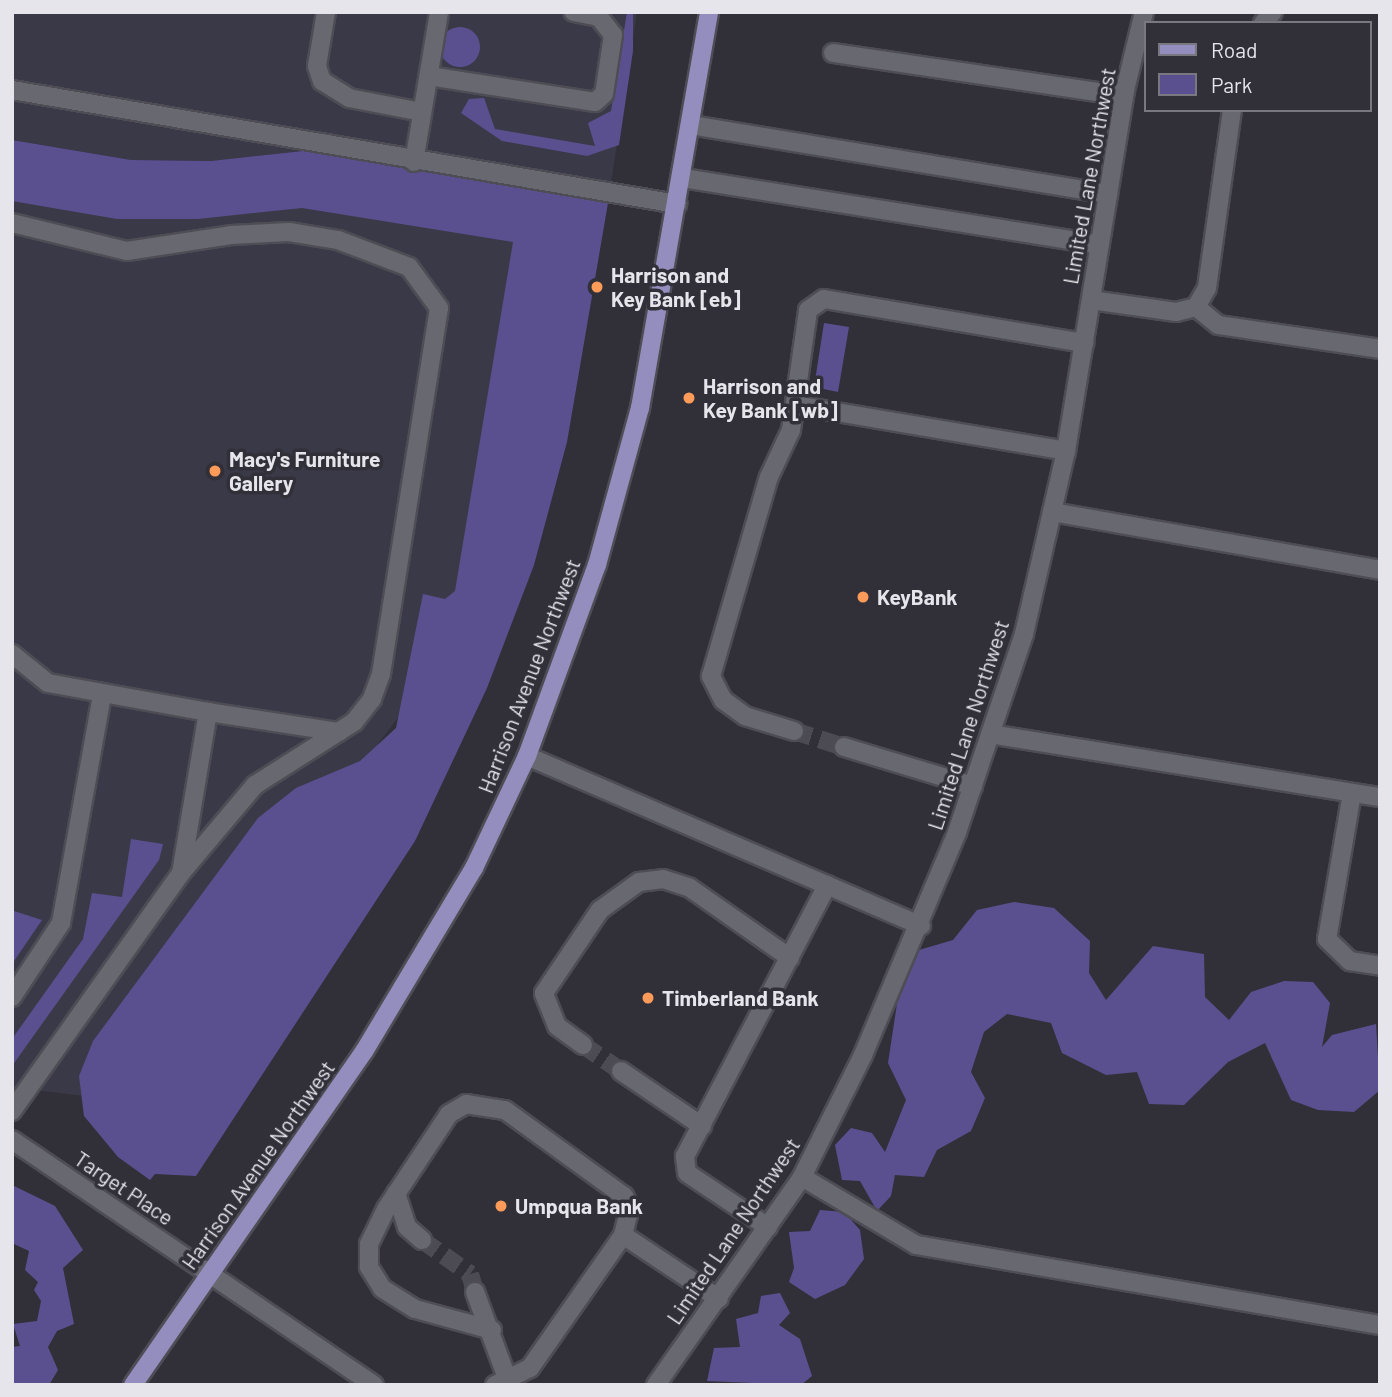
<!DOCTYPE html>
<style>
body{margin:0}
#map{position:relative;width:1392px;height:1397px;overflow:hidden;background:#313039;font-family:Barlow,sans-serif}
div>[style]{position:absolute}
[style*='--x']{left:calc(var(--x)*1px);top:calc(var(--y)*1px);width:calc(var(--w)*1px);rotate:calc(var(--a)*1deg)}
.built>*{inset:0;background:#3a3947}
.green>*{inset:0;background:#5a5090}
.round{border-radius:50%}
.minor-tunnel>*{height:18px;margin-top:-9px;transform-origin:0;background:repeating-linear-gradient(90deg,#4c4b54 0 18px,transparent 0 27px)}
.roads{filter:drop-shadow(2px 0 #4e4d55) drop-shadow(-2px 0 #4e4d55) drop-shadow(0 2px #4e4d55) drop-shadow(0 -2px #4e4d55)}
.minor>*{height:18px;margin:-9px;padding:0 9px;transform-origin:9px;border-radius:9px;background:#686871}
.major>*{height:18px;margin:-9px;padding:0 9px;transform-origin:9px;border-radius:9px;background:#948ebe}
.dots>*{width:19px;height:19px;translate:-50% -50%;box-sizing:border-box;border:4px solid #313039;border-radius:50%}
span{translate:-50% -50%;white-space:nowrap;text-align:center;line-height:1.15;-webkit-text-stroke:7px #313039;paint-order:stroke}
.street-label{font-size:21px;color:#e6e5eb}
.poi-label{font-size:21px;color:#e6e5eb;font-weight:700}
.left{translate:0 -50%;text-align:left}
.frame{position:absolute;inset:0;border:14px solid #e6e5eb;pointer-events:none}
.legend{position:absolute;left:1144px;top:21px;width:228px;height:91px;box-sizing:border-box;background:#313039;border:2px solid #797880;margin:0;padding:9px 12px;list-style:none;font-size:21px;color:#e6e5eb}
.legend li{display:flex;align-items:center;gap:14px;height:35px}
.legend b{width:35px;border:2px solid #797880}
</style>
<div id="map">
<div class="built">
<i style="clip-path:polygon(12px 12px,637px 12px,608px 203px,312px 150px,211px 161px,131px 160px,12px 140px)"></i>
<i style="clip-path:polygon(12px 149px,531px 242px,470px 623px,108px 1099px,12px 1087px)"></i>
</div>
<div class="green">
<i style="clip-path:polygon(627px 12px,633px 12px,633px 51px,619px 145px,587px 156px,502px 141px,461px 113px,469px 99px,484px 98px,495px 129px,595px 146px,588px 123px,611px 111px)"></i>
<i class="round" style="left:440px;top:27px;width:40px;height:40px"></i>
<i style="clip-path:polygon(12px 140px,131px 160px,211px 161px,312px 150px,608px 203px,567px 442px,534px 565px,487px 688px,415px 841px,196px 1176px,155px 1174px,150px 1180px,118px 1157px,84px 1116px,79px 1076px,93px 1041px,258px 818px,296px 788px,360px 761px,396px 728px,423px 594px,445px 599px,455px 591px,513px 242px,302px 208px,198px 219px,117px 219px,12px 201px)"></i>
<i style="clip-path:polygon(824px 323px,849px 327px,838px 392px,814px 387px)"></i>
<i style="clip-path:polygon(131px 839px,163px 844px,159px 860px,12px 1066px,12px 1039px,83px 939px,92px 893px,122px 897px)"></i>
<i style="clip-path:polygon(1014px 902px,1054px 908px,1090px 941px,1089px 973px,1106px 1000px,1153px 946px,1204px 954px,1205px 997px,1229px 1020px,1251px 992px,1284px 981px,1313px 982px,1330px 1003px,1322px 1047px,1332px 1035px,1376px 1024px,1380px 1090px,1354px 1112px,1318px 1110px,1291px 1100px,1265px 1043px,1228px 1062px,1184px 1105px,1149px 1104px,1137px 1072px,1106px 1075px,1062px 1053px,1051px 1023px,1007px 1014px,984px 1032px,971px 1072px,985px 1098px,971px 1131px,937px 1150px,924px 1177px,895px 1175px,891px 1196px,877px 1211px,860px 1181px,842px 1180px,835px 1145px,851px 1128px,872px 1133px,885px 1152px,906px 1100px,888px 1063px,898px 997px,919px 950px,953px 940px,977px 910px)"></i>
<i style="clip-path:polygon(14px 911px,42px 920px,12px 964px,12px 920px)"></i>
<i style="clip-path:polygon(12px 1185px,55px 1206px,83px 1250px,63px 1268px,74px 1324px,57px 1331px,48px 1347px,58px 1370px,49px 1385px,12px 1385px,12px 1347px,20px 1346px,13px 1324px,37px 1321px,41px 1301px,34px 1290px,38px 1282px,25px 1270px,29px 1251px,12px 1243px)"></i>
<i style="clip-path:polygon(820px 1210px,844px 1212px,860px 1230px,864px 1259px,845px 1285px,815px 1299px,789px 1282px,794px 1268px,789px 1232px,810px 1231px)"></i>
<i style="clip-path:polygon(780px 1293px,790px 1313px,779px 1325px,800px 1339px,812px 1376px,801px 1385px,707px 1381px,714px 1348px,740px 1347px,736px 1319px,758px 1313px,761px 1296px)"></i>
</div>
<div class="minor-tunnel">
<i style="--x:794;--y:731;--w:52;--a:17.7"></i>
<i style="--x:583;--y:1045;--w:46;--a:34.4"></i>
<i style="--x:422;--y:1240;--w:59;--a:35.3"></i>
<i style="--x:470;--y:1274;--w:19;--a:74"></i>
</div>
<div class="roads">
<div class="minor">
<i style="--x:326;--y:12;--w:55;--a:99.5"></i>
<i style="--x:317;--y:66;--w:16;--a:72"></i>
<i style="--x:322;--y:81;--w:32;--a:32"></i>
<i style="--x:349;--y:98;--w:74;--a:10.9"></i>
<i style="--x:1263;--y:23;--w:15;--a:-48"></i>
<i style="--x:833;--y:53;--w:294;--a:8.4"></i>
<i style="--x:429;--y:76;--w:168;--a:8.9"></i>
<i style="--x:595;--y:102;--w:12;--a:-42"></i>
<i style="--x:604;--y:94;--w:60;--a:-81.3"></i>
<i style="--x:613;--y:35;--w:23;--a:-128"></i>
<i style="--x:599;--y:17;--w:26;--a:-169"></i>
<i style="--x:12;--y:90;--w:675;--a:9.73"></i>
<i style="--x:691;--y:125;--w:423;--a:9.4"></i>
<i style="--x:414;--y:162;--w:152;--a:-80.5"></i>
<i style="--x:683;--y:178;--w:422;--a:9.1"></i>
<i style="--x:12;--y:223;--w:118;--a:13.7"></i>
<i style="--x:127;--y:251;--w:105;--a:-8.7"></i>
<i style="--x:231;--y:235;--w:58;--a:-3"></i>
<i style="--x:289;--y:232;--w:50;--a:9.3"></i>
<i style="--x:338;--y:240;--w:76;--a:20.8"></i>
<i style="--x:409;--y:267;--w:51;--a:53.8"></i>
<i style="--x:439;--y:308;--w:371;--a:99"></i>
<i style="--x:381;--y:674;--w:27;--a:110"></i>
<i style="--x:372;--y:699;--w:29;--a:128"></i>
<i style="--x:354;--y:722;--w:117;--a:147.5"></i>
<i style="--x:255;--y:785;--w:115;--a:130.1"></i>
<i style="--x:1091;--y:300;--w:86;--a:8"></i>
<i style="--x:1176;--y:312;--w:21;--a:-14"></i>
<i style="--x:1196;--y:307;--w:22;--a:-60"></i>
<i style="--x:1207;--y:288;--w:180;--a:-82"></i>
<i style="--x:1196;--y:307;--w:28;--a:39"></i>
<i style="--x:1218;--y:325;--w:164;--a:8.4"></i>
<i style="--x:795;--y:405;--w:275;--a:9.6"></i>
<i style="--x:1052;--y:512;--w:333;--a:10"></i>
<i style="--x:12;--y:654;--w:46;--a:38.9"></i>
<i style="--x:48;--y:683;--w:163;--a:10.3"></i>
<i style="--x:208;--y:712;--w:163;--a:99.5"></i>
<i style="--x:181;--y:873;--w:292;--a:125.4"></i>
<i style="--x:208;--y:712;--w:132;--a:8.7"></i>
<i style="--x:794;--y:731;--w:51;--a:-163"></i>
<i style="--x:745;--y:716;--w:27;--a:-144"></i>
<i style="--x:723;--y:700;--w:27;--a:-117"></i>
<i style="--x:711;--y:676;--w:207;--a:-73.8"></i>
<i style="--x:769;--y:477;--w:52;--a:-64.9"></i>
<i style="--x:791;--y:430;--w:121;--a:-81.9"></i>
<i style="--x:808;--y:310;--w:19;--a:-35"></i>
<i style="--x:824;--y:299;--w:264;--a:9.6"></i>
<i style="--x:990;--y:734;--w:395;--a:9.2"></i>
<i style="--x:844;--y:747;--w:135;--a:16.8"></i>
<i style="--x:527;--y:756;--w:429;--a:23.3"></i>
<i style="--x:1352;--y:793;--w:148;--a:99.7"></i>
<i style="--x:1327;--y:939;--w:32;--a:44"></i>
<i style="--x:1350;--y:961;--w:30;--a:9"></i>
<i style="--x:12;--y:997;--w:89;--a:-56.5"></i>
<i style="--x:61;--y:923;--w:232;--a:-79.8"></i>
<i style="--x:583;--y:1045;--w:32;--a:-144"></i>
<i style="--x:557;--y:1026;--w:35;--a:-112"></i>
<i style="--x:544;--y:993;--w:100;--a:-56"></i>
<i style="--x:600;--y:910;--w:48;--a:-35.7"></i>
<i style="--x:639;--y:882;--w:24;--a:-7"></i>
<i style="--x:663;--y:879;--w:28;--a:18"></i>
<i style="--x:690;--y:888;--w:122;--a:35"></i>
<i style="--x:621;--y:1071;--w:98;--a:34.2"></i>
<i style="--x:12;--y:1140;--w:437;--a:34.1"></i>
<i style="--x:802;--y:1177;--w:133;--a:30.8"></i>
<i style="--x:916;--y:1245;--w:471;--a:9.8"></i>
<i style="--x:396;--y:1193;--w:36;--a:72"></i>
<i style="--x:407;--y:1227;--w:20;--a:41"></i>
<i style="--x:768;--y:1227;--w:97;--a:-146.3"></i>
<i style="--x:687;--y:1173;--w:17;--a:-97"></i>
<i style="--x:685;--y:1156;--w:306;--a:-62.3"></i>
<i style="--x:475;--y:1292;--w:92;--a:69.6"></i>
<i style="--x:492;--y:1330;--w:80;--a:-164.7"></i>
<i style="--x:415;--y:1309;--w:39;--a:-148"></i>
<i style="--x:382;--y:1288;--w:25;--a:-122"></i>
<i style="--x:369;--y:1267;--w:23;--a:-90"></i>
<i style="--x:369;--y:1244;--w:39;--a:-64"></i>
<i style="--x:386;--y:1209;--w:114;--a:-56.4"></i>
<i style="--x:449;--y:1114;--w:20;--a:-30"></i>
<i style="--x:466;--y:1104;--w:39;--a:9"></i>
<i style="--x:505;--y:1110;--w:147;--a:35.9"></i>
<i style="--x:624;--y:1196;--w:13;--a:61"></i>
<i style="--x:630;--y:1207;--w:29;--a:104"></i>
<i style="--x:495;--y:1385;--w:39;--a:-26"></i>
<i style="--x:530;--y:1368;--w:162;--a:-55"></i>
<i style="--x:623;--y:1235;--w:115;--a:33.7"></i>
<i style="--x:656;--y:1385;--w:254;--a:-54.9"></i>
<i style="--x:802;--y:1177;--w:136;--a:-63.4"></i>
<i style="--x:863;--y:1055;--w:242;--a:-67.1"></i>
<i style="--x:957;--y:832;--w:209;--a:-71.3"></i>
<i style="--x:1024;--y:634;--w:188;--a:-77.1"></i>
<i style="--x:1066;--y:451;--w:366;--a:-80.7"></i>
<i style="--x:1125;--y:90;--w:80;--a:-76.3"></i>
</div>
<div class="major">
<i style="--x:133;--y:1385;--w:407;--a:-55.3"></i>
<i style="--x:365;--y:1050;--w:212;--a:-59.1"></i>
<i style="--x:474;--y:868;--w:124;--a:-64.7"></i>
<i style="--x:527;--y:756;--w:203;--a:-69.9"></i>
<i style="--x:597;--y:565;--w:163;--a:-74.7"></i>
<i style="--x:640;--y:408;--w:402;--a:-80.1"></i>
</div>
</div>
<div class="dots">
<i style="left:597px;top:287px;background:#fe9b59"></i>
<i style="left:689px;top:398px;background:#fe9b59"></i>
<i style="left:215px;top:471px;background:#fe9b59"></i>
<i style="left:863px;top:597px;background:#fe9b59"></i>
<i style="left:648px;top:998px;background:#fe9b59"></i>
<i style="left:501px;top:1206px;background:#fe9b59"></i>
</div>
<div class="street-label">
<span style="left:1089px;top:176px;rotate:-80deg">Limited Lane Northwest</span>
<span style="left:529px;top:676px;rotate:-69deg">Harrison Avenue Northwest</span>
<span style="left:968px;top:725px;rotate:-72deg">Limited Lane Northwest</span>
<span style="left:258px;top:1165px;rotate:-55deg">Harrison Avenue Northwest</span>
<span style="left:124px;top:1188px;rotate:34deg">Target Place</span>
<span style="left:733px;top:1231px;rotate:-56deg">Limited Lane Northwest</span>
</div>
<div class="poi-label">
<span class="left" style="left:611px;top:287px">Harrison and<br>Key Bank [eb]</span>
<span class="left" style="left:703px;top:398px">Harrison and<br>Key Bank [wb]</span>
<span class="left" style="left:229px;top:471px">Macy's Furniture<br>Gallery</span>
<span class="left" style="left:877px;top:597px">KeyBank</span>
<span class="left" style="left:662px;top:998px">Timberland Bank</span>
<span class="left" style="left:515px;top:1206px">Umpqua Bank</span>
</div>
<div class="frame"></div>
<ul class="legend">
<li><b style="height:9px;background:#948ebe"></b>Road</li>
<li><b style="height:19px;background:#5a5090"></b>Park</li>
</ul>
</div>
